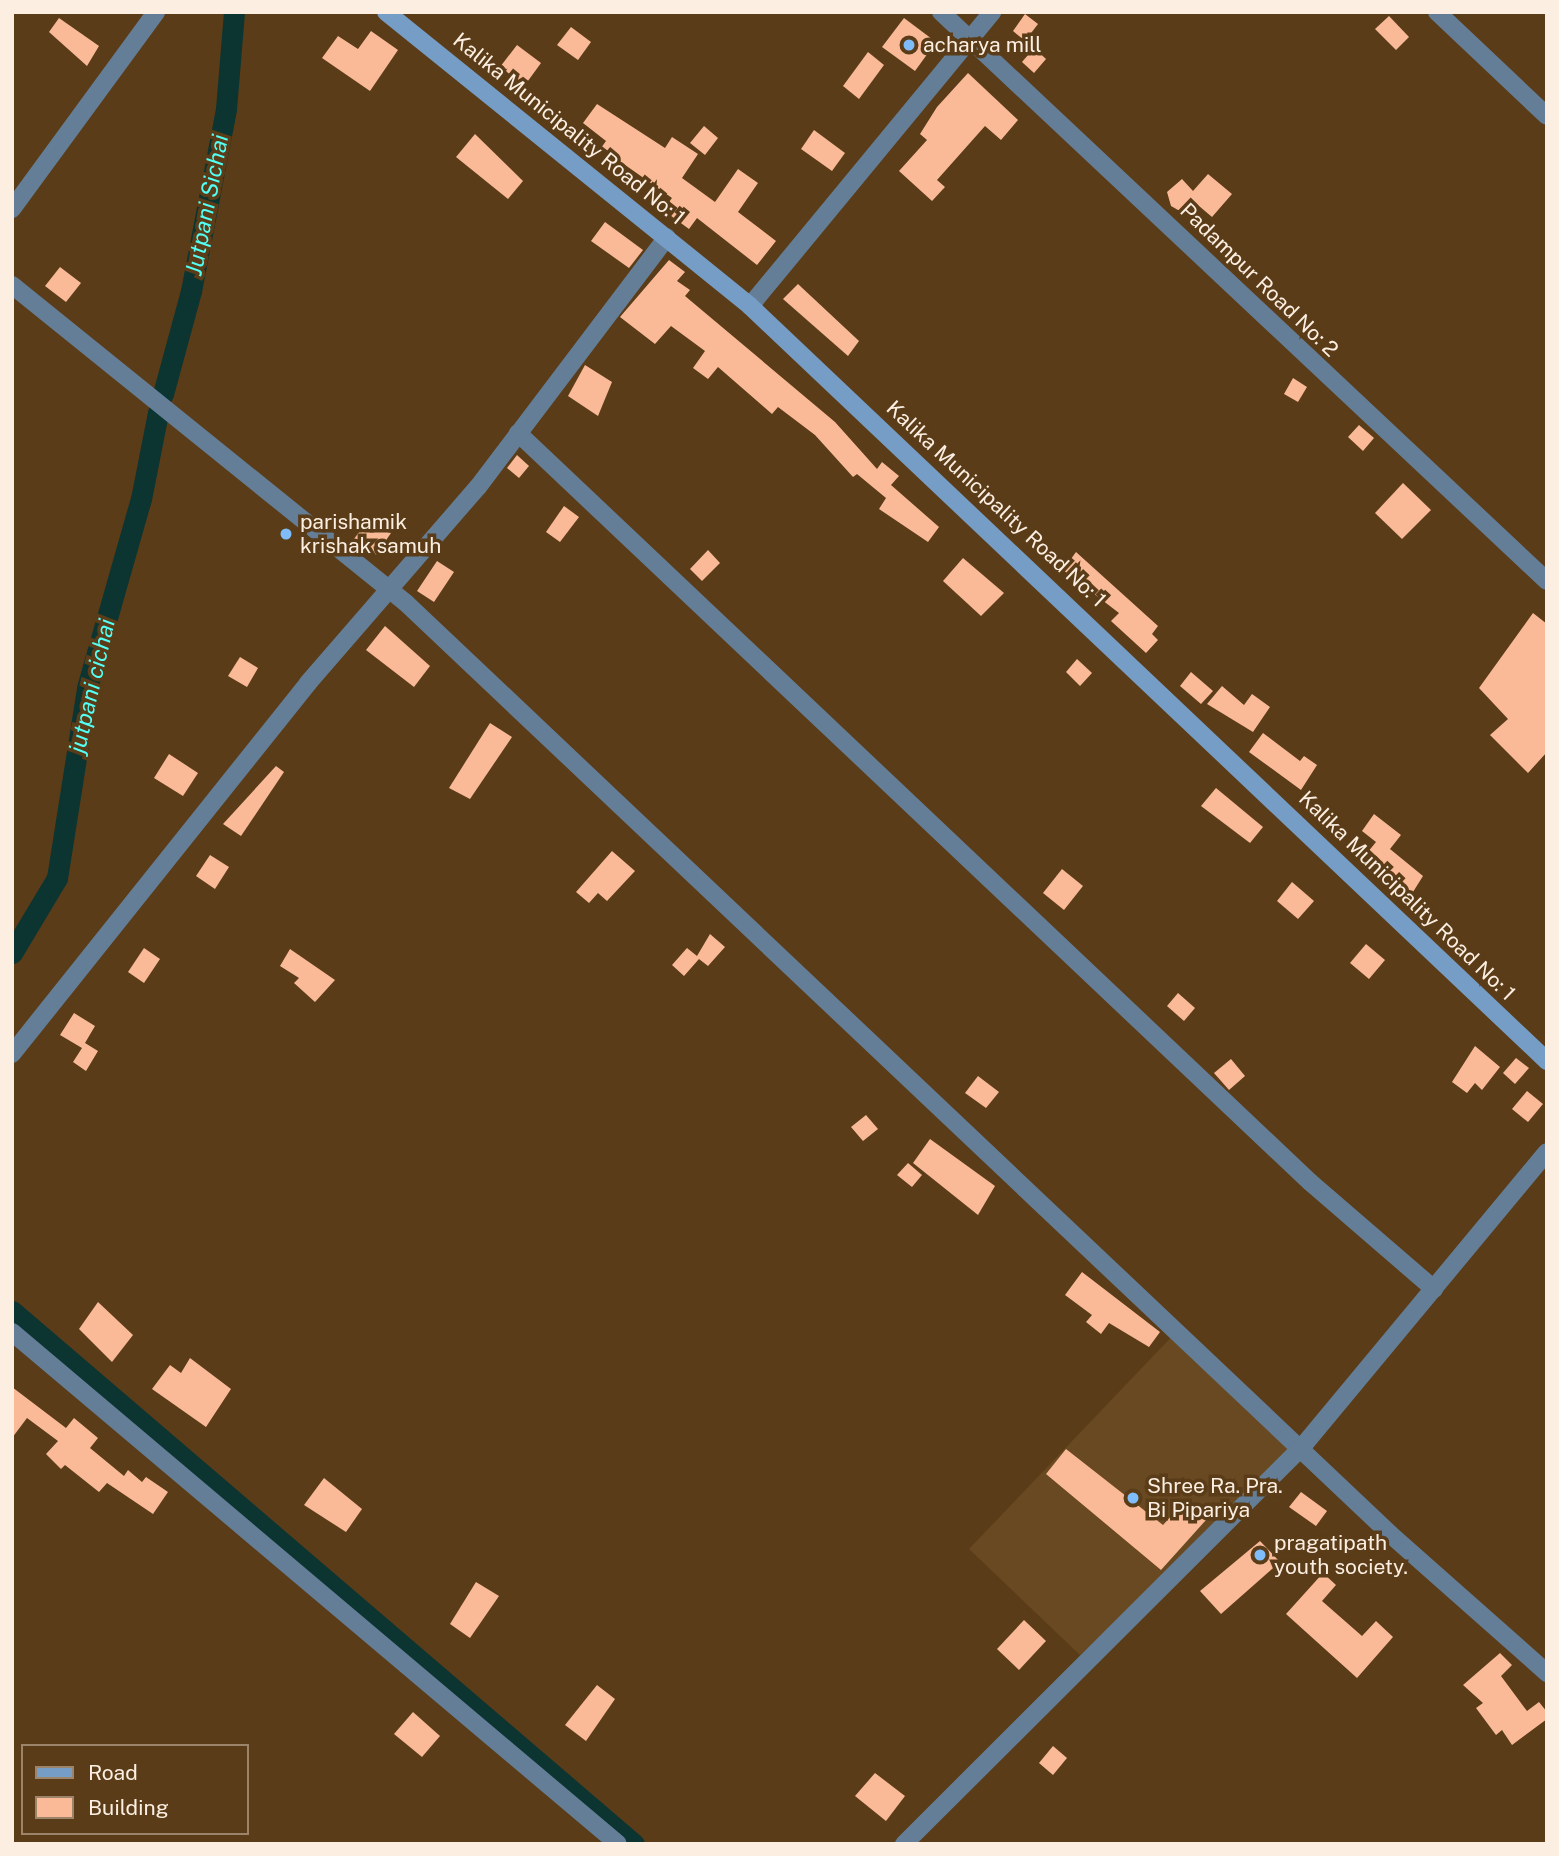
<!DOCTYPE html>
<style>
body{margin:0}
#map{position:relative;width:1559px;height:1856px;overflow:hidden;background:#5a3c18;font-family:"Public Sans",sans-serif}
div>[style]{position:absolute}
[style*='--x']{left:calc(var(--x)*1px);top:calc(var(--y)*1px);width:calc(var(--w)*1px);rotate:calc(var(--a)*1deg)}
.built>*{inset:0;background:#684921}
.canal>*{height:21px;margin:-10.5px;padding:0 10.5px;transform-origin:10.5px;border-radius:10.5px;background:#0c3431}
.building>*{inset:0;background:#faba98}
.street>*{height:18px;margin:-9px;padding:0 9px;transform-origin:9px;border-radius:9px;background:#647e97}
.secondary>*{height:18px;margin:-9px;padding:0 9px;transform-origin:9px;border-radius:9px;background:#759dc5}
.dots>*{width:19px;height:19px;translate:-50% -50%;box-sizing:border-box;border:4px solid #5a3c18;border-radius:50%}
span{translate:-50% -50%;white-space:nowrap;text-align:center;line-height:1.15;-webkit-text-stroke:7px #5a3c18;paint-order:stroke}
.poi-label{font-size:21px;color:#fcefe2}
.left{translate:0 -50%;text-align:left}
.street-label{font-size:21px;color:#fcefe2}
.water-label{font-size:23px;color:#53fff4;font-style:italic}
.frame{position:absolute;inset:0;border:14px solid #fcefe2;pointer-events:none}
.legend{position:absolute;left:21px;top:1744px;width:228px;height:91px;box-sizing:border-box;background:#5a3c18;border:2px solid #9b8469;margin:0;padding:9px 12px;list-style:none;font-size:21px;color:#fcefe2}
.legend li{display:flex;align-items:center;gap:14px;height:35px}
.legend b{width:35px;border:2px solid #9b8469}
</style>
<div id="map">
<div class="built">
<i style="clip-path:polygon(1179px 1329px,1302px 1447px,1080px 1655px,969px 1549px)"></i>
</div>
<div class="canal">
<i style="--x:163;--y:394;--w:107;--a:-74.8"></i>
<i style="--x:191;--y:291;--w:185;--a:-79.1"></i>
<i style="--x:226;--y:109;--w:97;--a:-85.3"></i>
<i style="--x:12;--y:953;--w:87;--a:-59"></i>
<i style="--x:57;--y:878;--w:192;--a:-81"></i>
<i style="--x:87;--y:688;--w:197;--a:-74.1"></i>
<i style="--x:141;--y:499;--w:89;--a:-78.9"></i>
<i style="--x:12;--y:1311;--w:819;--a:40.59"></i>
</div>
<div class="building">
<i style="clip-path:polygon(1025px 14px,1038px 24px,1025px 41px,1013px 31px)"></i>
<i style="clip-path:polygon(1389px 16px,1409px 37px,1396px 50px,1375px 29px)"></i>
<i style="clip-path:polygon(59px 18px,99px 46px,87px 66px,49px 32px)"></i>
<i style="clip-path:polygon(904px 18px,936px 42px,915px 71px,882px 47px)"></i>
<i style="clip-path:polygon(571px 27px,591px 42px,578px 60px,557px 45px)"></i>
<i style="clip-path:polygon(371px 31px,398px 50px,370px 91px,322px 58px,338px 36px,358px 49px)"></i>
<i style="clip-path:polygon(517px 45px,541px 63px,525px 85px,500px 67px)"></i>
<i style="clip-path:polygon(1034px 48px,1046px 59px,1034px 73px,1022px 62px)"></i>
<i style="clip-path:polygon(868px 52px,884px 65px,859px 99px,843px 86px)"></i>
<i style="clip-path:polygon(968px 73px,1018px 120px,1001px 140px,985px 126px,937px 180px,945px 187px,932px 201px,899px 171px,927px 140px,920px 134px,937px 107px)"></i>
<i style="clip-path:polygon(597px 104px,665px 148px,672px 137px,698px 154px,682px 178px,715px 202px,738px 169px,758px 183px,738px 212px,776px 241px,757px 265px,697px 218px,689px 229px,663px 210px,672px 198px,601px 148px,606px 141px,583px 123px)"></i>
<i style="clip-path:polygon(704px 126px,718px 138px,705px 155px,690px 143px)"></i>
<i style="clip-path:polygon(814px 130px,845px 153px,832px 171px,801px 149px)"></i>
<i style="clip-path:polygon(475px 134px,523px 181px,508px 199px,456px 157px)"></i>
<i style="clip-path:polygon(1208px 174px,1232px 194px,1212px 217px,1192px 200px,1185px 214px,1171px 206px,1167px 192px,1182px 179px,1193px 191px)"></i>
<i style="clip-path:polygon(605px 222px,643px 250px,629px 268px,591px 241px)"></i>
<i style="clip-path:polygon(669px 260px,685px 272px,677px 281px,690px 290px,685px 296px,835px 422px,877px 469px,882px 462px,899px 476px,891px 485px,939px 527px,928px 542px,879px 509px,886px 498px,857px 474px,853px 477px,815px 435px,778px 407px,772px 414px,718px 367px,708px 379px,693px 368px,705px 351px,671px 326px,655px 344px,620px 317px)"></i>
<i style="clip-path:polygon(60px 267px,81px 283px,66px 302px,45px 286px)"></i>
<i style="clip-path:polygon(798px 284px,859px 341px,848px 356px,783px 299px)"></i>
<i style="clip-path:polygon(585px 365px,612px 382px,598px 416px,568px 396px)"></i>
<i style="clip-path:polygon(1293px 378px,1307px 387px,1298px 402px,1284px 394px)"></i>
<i style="clip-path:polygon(1359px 425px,1374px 438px,1363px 451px,1348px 437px)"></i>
<i style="clip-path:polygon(517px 455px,529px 466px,519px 478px,507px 468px)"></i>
<i style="clip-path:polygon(1403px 483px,1431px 510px,1402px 539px,1375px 513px)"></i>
<i style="clip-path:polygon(564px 506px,579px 517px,560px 542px,546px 532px)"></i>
<i style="clip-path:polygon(370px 517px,391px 533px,376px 555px,354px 539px)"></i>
<i style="clip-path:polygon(708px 550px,720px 563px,702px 581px,690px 569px)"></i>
<i style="clip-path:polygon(1076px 552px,1158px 626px,1152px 634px,1158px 640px,1146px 653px,1111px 621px,1119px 613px,1063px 570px)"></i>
<i style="clip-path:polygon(963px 558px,1004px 593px,981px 616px,943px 581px)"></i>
<i style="clip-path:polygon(437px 561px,454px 572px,434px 602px,417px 591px)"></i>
<i style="clip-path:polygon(1533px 613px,1547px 624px,1547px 752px,1528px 773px,1490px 735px,1508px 719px,1479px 688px)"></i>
<i style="clip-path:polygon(385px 626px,430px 666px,414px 687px,366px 650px)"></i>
<i style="clip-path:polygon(240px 657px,258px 668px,247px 687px,228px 676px)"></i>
<i style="clip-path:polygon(1077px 659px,1092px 673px,1080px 686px,1066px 672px)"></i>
<i style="clip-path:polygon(1191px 672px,1213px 691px,1201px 704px,1180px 686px)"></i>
<i style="clip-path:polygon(1222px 686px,1244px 705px,1252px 694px,1270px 707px,1253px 732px,1207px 704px)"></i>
<i style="clip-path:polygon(490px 723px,512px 737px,470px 799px,449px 788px)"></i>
<i style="clip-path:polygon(1263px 733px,1300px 761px,1304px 756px,1317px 765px,1301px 790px,1249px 752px)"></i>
<i style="clip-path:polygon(169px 754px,198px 773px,183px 796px,154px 778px)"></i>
<i style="clip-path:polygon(276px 766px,284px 772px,241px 836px,223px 824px)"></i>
<i style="clip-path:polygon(1216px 788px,1263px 827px,1250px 843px,1201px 806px)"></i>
<i style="clip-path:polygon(1374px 814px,1401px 835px,1390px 849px,1423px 876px,1413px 892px,1380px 874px,1384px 867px,1367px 853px,1376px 842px,1362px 831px)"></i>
<i style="clip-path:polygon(612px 851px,635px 871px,607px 901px,598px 893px,589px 903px,576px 892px)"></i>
<i style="clip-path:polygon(210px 855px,229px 867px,215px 889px,196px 876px)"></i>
<i style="clip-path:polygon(1062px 869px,1083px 886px,1064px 910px,1043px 893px)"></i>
<i style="clip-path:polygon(1292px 882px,1314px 901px,1298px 919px,1277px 901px)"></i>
<i style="clip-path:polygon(710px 934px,725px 947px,708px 966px,699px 959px,684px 976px,672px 965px,687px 948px,697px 956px)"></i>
<i style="clip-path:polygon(1366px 944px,1385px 960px,1369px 979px,1350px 963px)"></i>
<i style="clip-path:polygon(144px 948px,160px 959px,144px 983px,128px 972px)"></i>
<i style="clip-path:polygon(290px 949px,335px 980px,315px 1002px,294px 983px,299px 978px,280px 966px)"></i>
<i style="clip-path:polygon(1178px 993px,1195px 1008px,1184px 1021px,1167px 1006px)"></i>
<i style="clip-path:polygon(74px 1013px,95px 1026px,85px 1043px,98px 1051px,86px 1071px,73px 1062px,82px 1048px,60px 1035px)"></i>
<i style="clip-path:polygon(1475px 1046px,1500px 1067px,1482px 1090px,1475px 1083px,1467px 1093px,1452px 1082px)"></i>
<i style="clip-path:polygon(1516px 1058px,1529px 1068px,1515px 1084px,1503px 1073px)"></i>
<i style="clip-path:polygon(1231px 1059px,1245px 1076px,1229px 1090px,1214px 1073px)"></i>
<i style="clip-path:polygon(978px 1076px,999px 1092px,986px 1108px,965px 1093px)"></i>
<i style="clip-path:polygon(1527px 1091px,1543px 1104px,1528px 1122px,1512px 1109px)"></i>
<i style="clip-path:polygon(866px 1115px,878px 1129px,863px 1141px,851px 1127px)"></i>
<i style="clip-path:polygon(930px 1139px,995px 1186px,978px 1215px,913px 1163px)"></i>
<i style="clip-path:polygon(908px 1163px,922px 1175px,912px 1187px,897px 1175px)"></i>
<i style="clip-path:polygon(1082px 1272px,1160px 1332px,1149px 1347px,1109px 1323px,1101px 1334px,1086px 1322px,1092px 1315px,1065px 1295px)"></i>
<i style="clip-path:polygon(98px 1302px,133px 1335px,112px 1362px,79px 1329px)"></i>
<i style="clip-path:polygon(190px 1358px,231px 1389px,206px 1427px,152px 1389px,170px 1365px,181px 1373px)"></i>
<i style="clip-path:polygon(12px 1387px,66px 1428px,74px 1418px,98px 1438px,90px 1448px,124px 1476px,128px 1470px,142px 1482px,146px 1477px,168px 1492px,153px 1514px,107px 1483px,99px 1492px,65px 1465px,61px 1469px,46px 1454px,58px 1441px,27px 1418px,12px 1438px)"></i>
<i style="clip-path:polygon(1066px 1449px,1163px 1525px,1185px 1501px,1206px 1520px,1161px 1570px,1046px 1474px)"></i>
<i style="clip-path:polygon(324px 1478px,362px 1509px,346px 1532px,304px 1505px)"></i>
<i style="clip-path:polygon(1301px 1492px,1327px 1511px,1316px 1526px,1289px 1507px)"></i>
<i style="clip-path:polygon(1260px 1541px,1280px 1562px,1221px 1614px,1200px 1591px)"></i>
<i style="clip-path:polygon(1323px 1573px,1336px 1585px,1322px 1601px,1362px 1636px,1376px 1621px,1393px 1637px,1357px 1678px,1286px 1614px)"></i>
<i style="clip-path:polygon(476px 1582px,499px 1596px,470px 1638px,450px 1624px)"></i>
<i style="clip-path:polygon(1024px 1620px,1046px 1641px,1019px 1670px,997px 1649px)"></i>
<i style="clip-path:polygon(1500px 1653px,1512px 1665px,1501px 1676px,1527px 1711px,1539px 1702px,1547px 1712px,1547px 1719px,1512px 1745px,1502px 1730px,1496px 1735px,1476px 1708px,1483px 1703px,1463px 1685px)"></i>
<i style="clip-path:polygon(597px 1685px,615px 1699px,586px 1741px,565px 1725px)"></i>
<i style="clip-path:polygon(413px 1712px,440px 1736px,422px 1757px,394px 1734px)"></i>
<i style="clip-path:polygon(1053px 1746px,1067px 1758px,1053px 1775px,1039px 1763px)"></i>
<i style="clip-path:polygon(875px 1773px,905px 1796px,886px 1821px,855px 1796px)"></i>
</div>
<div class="street">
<i style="--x:941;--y:12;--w:831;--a:43.2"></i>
<i style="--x:1437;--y:12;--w:151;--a:43.4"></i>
<i style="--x:12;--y:209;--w:244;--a:-53.8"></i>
<i style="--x:12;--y:285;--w:506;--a:38.91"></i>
<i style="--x:406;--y:603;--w:1355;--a:43.41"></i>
<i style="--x:1390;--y:1534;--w:210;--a:41.5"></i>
<i style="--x:750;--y:306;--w:381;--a:-50.5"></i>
<i style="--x:518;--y:433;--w:1090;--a:43.4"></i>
<i style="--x:1310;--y:1182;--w:164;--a:40.8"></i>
<i style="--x:12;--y:1054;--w:475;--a:-51.4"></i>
<i style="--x:308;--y:683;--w:259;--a:-49.1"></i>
<i style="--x:478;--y:487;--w:313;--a:-52.9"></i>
<i style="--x:12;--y:1332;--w:793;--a:40.19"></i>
<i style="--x:904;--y:1844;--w:562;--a:-44.93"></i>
<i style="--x:1302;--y:1447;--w:383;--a:-50.3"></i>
</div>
<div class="secondary">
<i style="--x:386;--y:12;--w:468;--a:38.9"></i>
<i style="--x:750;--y:306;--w:1098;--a:43.45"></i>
</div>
<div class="dots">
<i style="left:909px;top:45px;background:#7fbdfa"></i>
<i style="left:286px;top:534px;background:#7fbdfa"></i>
<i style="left:1133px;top:1498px;background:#7fbdfa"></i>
<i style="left:1260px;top:1555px;background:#7fbdfa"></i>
</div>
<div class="poi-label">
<span class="left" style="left:923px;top:45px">acharya mill</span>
<span class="left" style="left:300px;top:534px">parishamik<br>krishak samuh</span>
<span class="left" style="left:1147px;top:1498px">Shree Ra. Pra.<br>Bi Pipariya</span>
<span class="left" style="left:1274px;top:1555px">pragatipath<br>youth society.</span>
</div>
<div class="street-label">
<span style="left:569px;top:129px;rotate:39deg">Kalika Municipality Road No: 1</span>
<span style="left:1259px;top:280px;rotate:44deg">Padampur Road No: 2</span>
<span style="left:996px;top:504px;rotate:43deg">Kalika Municipality Road No: 1</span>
<span style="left:1407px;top:896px;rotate:44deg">Kalika Municipality Road No: 1</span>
</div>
<div class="water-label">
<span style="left:207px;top:205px;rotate:-79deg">Jutpani Sichai</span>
<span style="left:92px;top:686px;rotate:-77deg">jutpani cichai</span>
</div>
<div class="frame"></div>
<ul class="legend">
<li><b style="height:9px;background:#759dc5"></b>Road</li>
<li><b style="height:19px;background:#faba98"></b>Building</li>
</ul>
</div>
